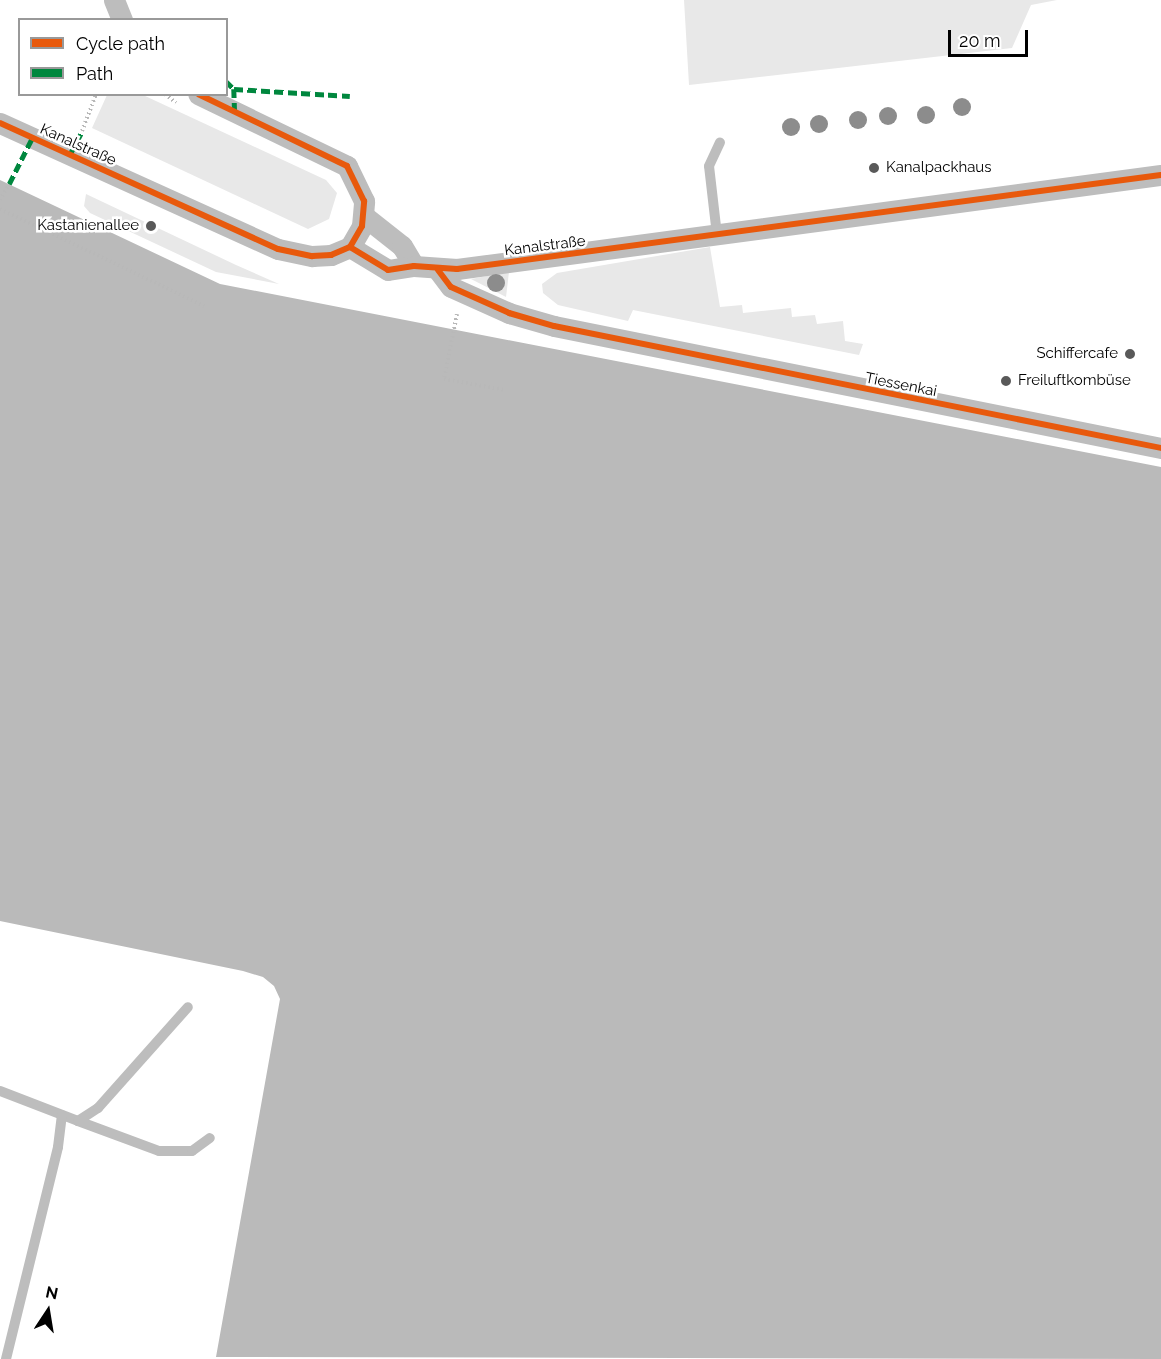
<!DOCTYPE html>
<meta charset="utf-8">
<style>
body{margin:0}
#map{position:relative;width:1161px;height:1359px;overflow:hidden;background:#fff;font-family:Raleway,sans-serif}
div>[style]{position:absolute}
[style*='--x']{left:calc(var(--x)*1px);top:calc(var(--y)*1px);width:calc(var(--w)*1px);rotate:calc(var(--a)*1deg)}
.green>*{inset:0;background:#e8e8e8}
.water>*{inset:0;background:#bababa}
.path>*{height:4px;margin-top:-2px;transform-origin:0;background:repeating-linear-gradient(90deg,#b8b8b8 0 1.5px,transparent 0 4.5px)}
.lane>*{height:10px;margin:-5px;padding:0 5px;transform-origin:5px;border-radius:5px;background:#bdbdbd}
.street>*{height:21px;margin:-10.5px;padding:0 10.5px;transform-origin:10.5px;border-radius:10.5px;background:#bdbdbd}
.quiet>*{height:4.5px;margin-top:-2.25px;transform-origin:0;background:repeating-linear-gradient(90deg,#00873e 0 9px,transparent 0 13.5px)}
.cycleway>*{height:6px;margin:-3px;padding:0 3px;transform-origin:3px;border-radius:3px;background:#e8590c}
.trees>*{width:18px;height:18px;margin:-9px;border-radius:50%;background:#8c8c8c}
.dots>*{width:16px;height:16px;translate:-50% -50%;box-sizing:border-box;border:3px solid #fff;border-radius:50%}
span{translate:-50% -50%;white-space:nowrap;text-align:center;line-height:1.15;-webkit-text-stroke:5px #fff;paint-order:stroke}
.street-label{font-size:15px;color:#000}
.poi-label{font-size:15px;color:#000}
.left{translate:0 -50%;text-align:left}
.right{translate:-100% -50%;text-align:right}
.legend{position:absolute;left:18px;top:18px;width:210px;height:78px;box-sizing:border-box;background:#fff;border:2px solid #999;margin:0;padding:8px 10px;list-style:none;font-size:18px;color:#000}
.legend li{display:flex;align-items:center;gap:12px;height:30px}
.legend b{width:30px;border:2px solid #999}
.north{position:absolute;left:18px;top:1281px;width:60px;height:60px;-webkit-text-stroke:4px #fff;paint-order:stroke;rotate:12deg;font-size:16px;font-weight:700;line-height:24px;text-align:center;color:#000}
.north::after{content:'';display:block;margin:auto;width:21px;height:27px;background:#000;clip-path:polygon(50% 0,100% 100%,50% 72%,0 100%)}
.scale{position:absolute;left:948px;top:30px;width:80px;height:27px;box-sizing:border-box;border:3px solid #000;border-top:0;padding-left:8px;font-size:18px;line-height:21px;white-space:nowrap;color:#000;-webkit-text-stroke:4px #fff;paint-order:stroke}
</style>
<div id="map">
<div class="green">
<i style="clip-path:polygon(684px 0,1057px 0,1031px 5px,1012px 48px,689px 85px)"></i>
<i style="clip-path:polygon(107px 95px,143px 95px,326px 180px,337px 193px,329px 219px,308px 229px,92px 128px)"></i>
<i style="clip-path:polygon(86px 194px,236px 265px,279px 284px,216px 272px,90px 213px,84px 206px)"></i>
<i style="clip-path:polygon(710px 247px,720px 307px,742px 305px,743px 313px,791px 308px,792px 317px,815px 315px,817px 324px,843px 321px,845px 341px,863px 344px,859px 355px,633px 310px,628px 321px,558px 305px,543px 293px,542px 284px,557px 273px)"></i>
<i style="clip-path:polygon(509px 272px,506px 297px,471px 279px)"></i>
</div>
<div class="water">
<i style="clip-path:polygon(0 180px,220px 284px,1161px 467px,1161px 1359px,216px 1357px,280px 999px,274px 986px,263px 977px,243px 971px,0 921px)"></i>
</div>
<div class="path">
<i style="--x:165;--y:94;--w:14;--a:39"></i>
<i style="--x:82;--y:131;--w:40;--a:-69"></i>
<i style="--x:0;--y:200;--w:18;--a:-61"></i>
<i style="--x:0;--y:209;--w:226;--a:25.4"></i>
<i style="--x:457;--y:314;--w:66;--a:101.3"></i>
<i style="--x:444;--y:379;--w:62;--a:10.2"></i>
</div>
<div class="lane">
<i style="--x:717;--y:235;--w:69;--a:-96.6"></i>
<i style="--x:709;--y:166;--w:26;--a:-65"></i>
<i style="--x:0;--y:1091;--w:84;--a:21"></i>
<i style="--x:78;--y:1121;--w:24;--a:-33"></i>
<i style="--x:98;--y:1108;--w:135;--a:-48.3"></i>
<i style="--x:78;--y:1121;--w:86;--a:20.3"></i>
<i style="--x:159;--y:1151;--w:33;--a:0"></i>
<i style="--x:192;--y:1151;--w:22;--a:-36"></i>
<i style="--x:6;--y:1359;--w:218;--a:-76.2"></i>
<i style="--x:58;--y:1147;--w:32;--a:-83"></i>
</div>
<div class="street">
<i style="--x:114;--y:0;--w:22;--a:68"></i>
<i style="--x:0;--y:123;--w:305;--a:24.4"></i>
<i style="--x:278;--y:249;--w:35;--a:12"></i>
<i style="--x:312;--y:256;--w:19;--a:-3"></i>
<i style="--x:331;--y:255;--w:21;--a:-23"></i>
<i style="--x:350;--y:247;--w:24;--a:-60"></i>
<i style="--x:362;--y:226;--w:25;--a:-85"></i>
<i style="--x:364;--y:201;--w:39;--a:-116"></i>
<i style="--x:347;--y:166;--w:165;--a:-154.2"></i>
<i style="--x:364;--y:216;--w:48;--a:38.3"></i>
<i style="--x:402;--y:246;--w:23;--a:59"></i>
<i style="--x:350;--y:247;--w:44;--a:31.2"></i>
<i style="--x:388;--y:270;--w:26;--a:-9"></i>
<i style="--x:414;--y:266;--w:43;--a:4"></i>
<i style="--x:457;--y:269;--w:710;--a:-7.61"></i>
<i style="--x:438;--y:270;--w:21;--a:53"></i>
<i style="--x:451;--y:287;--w:64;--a:24.1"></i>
<i style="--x:509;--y:313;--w:47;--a:16.1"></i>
<i style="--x:554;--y:326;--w:619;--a:11.36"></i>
</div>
<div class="quiet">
<i style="--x:226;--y:81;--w:11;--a:45"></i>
<i style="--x:234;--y:89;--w:25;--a:88"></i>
<i style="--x:234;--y:89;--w:116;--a:3.5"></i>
<i style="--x:70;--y:154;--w:26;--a:-62"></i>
<i style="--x:9;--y:184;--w:51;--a:-63.4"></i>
</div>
<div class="cycleway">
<i style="--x:0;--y:123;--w:305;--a:24.4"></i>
<i style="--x:278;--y:249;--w:35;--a:12"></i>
<i style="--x:312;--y:256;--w:19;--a:-3"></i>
<i style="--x:331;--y:255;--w:21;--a:-23"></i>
<i style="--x:350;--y:247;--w:24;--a:-60"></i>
<i style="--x:362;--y:226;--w:25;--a:-85"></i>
<i style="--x:364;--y:201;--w:39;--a:-116"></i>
<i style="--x:347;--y:166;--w:165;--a:-154.2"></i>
<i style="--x:350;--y:247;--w:44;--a:31.2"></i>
<i style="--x:388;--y:270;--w:26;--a:-9"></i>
<i style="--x:414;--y:266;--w:43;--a:4"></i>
<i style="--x:457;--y:269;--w:710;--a:-7.61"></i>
<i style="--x:438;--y:270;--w:21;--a:53"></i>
<i style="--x:451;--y:287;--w:64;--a:24.1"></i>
<i style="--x:509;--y:313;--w:47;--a:16.1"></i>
<i style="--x:554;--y:326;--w:619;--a:11.36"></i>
</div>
<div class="trees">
<i style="left:962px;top:107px"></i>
<i style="left:926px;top:115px"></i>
<i style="left:888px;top:116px"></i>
<i style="left:858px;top:120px"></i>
<i style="left:819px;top:124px"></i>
<i style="left:791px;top:127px"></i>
<i style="left:496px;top:283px"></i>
</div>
<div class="dots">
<i style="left:874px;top:168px;background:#595959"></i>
<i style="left:151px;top:226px;background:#595959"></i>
<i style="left:1130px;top:354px;background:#595959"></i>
<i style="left:1006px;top:381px;background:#595959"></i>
</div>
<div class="street-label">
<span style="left:78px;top:145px;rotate:24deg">Kanalstraße</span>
<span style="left:545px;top:246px;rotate:-7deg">Kanalstraße</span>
<span style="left:901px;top:385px;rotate:11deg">Tiessenkai</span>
</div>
<div class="poi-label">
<span class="left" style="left:886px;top:168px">Kanalpackhaus</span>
<span class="right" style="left:139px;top:226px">Kastanienallee</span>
<span class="right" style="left:1118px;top:354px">Schiffercafe</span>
<span class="left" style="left:1018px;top:381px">Freiluftkombüse</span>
</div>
<ul class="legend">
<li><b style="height:8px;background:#e8590c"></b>Cycle path</li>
<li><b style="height:8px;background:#00873e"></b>Path</li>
</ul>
<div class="north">N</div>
<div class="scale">20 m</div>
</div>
